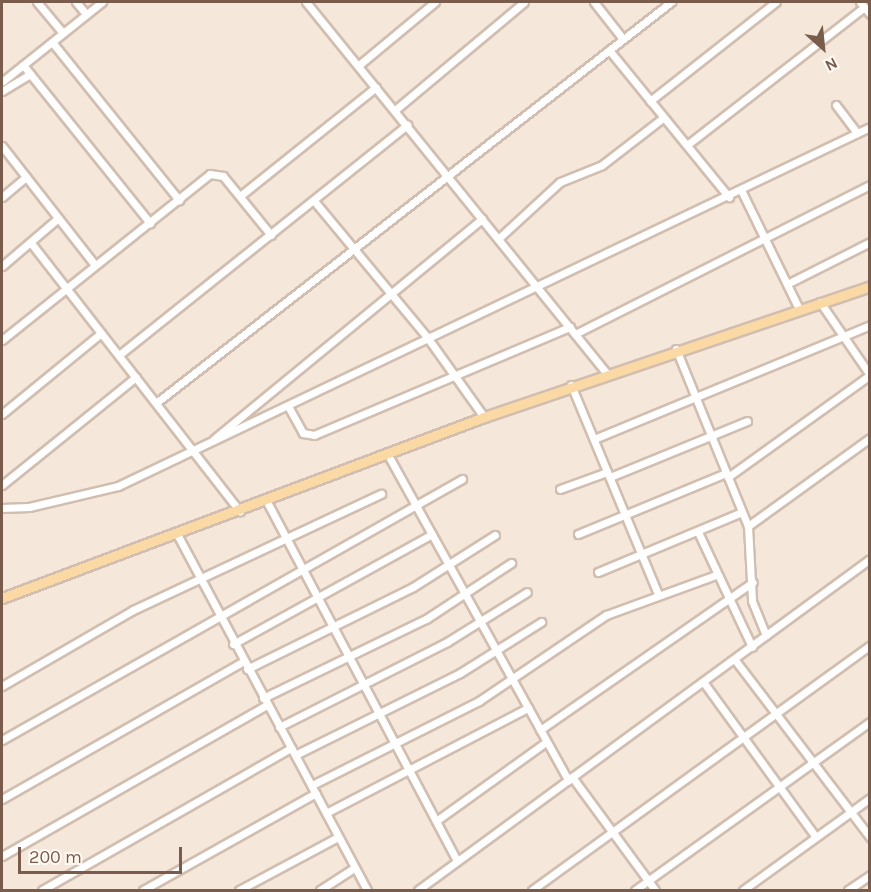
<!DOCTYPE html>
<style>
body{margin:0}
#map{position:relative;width:871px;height:892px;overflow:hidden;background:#fdf6ec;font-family:Karla,sans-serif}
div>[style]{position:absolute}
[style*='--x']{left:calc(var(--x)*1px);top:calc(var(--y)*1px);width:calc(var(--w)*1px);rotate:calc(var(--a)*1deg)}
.residential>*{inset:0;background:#f5e8da}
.roads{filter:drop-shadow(2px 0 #d1beb0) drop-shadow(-2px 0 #d1beb0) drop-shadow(0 2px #d1beb0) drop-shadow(0 -2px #d1beb0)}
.minor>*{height:7px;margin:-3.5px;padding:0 3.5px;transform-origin:3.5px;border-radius:3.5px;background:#fff}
.major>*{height:9px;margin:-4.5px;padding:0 4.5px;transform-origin:4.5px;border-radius:4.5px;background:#fbd9a5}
span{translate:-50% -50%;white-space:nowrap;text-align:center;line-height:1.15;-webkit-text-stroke:6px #fffaf3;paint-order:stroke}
.frame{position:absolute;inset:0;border:3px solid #7a5c4d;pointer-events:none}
.north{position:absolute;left:793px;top:18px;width:60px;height:60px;-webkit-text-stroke:4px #fffaf3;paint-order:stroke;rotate:153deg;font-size:16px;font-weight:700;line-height:24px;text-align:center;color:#7a5c4d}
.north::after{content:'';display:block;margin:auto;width:21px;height:27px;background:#7a5c4d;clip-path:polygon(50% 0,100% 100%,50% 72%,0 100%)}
.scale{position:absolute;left:18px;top:847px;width:164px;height:27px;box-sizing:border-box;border:3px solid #7a5c4d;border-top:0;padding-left:8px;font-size:18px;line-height:21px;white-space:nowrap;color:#7a5c4d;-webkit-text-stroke:4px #fffaf3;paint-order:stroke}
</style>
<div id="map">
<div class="residential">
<i style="clip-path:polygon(2px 2px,869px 2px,869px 890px,2px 890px)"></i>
</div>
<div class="roads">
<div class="minor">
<i style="--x:37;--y:2;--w:40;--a:50"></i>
<i style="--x:76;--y:2;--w:16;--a:50"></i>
<i style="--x:306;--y:2;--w:477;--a:51"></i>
<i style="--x:594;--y:2;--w:47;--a:51.9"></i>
<i style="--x:860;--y:2;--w:16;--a:50"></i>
<i style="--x:52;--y:42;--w:203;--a:51.2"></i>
<i style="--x:609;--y:50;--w:190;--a:50.8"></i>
<i style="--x:23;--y:65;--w:203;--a:51.2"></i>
<i style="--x:359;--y:65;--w:99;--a:-39.7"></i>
<i style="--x:3;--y:81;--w:127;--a:-38.6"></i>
<i style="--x:2;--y:91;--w:33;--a:-31"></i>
<i style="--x:650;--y:101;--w:160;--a:-38.2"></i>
<i style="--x:836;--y:105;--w:35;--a:53"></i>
<i style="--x:395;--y:110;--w:168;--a:-39.9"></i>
<i style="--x:687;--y:145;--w:224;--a:-37.9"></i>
<i style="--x:2;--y:146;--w:151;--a:52"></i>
<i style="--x:742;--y:192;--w:130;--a:64"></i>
<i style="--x:240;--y:196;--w:174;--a:-38.7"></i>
<i style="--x:2;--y:197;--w:31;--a:-40"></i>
<i style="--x:315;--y:202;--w:175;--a:50.3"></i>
<i style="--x:427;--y:337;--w:98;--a:54.5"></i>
<i style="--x:498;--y:239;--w:84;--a:-42.6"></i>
<i style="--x:560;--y:182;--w:45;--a:-22"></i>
<i style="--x:602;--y:165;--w:78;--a:-37.7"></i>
<i style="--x:31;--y:243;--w:340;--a:52.1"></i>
<i style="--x:2;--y:266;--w:72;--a:-40.5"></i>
<i style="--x:787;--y:284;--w:93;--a:-26.8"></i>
<i style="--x:820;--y:302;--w:88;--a:55.6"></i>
<i style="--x:575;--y:334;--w:330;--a:-26.8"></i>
<i style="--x:2;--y:340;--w:266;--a:-38.6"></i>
<i style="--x:210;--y:174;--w:13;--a:9"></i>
<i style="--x:223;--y:176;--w:76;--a:50.9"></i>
<i style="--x:676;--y:349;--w:191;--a:67.9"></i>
<i style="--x:748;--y:526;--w:75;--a:86.9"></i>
<i style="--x:752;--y:601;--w:37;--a:68"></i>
<i style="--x:119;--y:355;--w:369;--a:-38.6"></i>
<i style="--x:571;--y:385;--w:226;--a:67.4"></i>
<i style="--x:156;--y:403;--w:653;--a:-37.91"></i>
<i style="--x:288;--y:406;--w:31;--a:61"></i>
<i style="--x:303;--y:433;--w:11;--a:10"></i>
<i style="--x:314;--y:435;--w:278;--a:-22.9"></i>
<i style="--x:2;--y:414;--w:128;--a:-39.3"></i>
<i style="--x:214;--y:439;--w:347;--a:-39.4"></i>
<i style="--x:594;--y:439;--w:299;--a:-22.4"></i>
<i style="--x:388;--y:455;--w:372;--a:61"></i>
<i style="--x:610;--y:477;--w:148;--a:-22.2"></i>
<i style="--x:728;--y:477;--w:175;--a:-35.7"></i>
<i style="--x:2;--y:485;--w:172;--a:-38.9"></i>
<i style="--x:560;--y:489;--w:50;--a:-19.9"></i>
<i style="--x:266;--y:500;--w:408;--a:62.1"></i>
<i style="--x:2;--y:508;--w:27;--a:-2"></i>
<i style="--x:29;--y:507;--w:91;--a:-13.3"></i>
<i style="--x:118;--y:486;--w:833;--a:-25.52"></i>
<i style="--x:748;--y:526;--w:150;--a:-35.8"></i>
<i style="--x:698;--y:532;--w:127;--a:64.8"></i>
<i style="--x:177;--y:534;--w:404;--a:61.9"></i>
<i style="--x:578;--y:534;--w:160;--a:-22.4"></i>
<i style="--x:598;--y:572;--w:156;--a:-22.6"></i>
<i style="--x:233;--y:644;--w:227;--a:-28.9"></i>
<i style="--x:735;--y:660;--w:223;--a:52.7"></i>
<i style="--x:247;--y:669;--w:185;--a:-26.3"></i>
<i style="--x:413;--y:587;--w:97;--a:-32.4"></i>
<i style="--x:704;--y:683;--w:190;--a:54"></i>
<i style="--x:2;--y:686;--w:151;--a:-30.1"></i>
<i style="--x:133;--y:610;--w:274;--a:-25.1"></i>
<i style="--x:263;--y:698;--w:181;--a:-25.9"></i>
<i style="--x:426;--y:619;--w:102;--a:-33.4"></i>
<i style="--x:279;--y:727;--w:188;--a:-26.8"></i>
<i style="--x:447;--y:642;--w:94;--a:-32"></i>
<i style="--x:540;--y:730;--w:259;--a:-34.8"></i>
<i style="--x:2;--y:740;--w:529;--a:-29.57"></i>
<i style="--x:295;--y:755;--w:184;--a:-26.4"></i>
<i style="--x:460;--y:673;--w:96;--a:-32.2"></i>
<i style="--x:572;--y:777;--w:140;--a:53.7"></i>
<i style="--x:312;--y:785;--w:187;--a:-26.7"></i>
<i style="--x:479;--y:701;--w:153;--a:-34.1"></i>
<i style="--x:606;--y:615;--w:117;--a:-20"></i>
<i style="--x:2;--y:799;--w:276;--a:-29.7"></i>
<i style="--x:326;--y:813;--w:228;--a:-27.5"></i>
<i style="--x:436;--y:821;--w:135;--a:-35.7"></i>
<i style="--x:2;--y:856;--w:305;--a:-29.7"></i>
<i style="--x:42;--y:890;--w:287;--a:-29.7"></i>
<i style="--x:143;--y:890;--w:198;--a:-29.3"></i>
<i style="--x:239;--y:890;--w:112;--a:-28.2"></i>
<i style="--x:320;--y:890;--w:40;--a:-32.9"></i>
<i style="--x:418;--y:890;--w:560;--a:-36.22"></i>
<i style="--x:532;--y:890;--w:417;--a:-35.9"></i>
<i style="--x:635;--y:890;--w:289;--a:-35.6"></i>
<i style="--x:743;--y:890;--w:157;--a:-35.9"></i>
<i style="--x:848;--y:890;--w:27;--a:-34"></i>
</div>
<div class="major">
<i style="--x:2;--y:598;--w:515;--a:-20.58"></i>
<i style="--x:484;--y:417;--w:408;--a:-18.7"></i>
</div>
</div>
<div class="frame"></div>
<div class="north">N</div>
<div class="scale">200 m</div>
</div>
